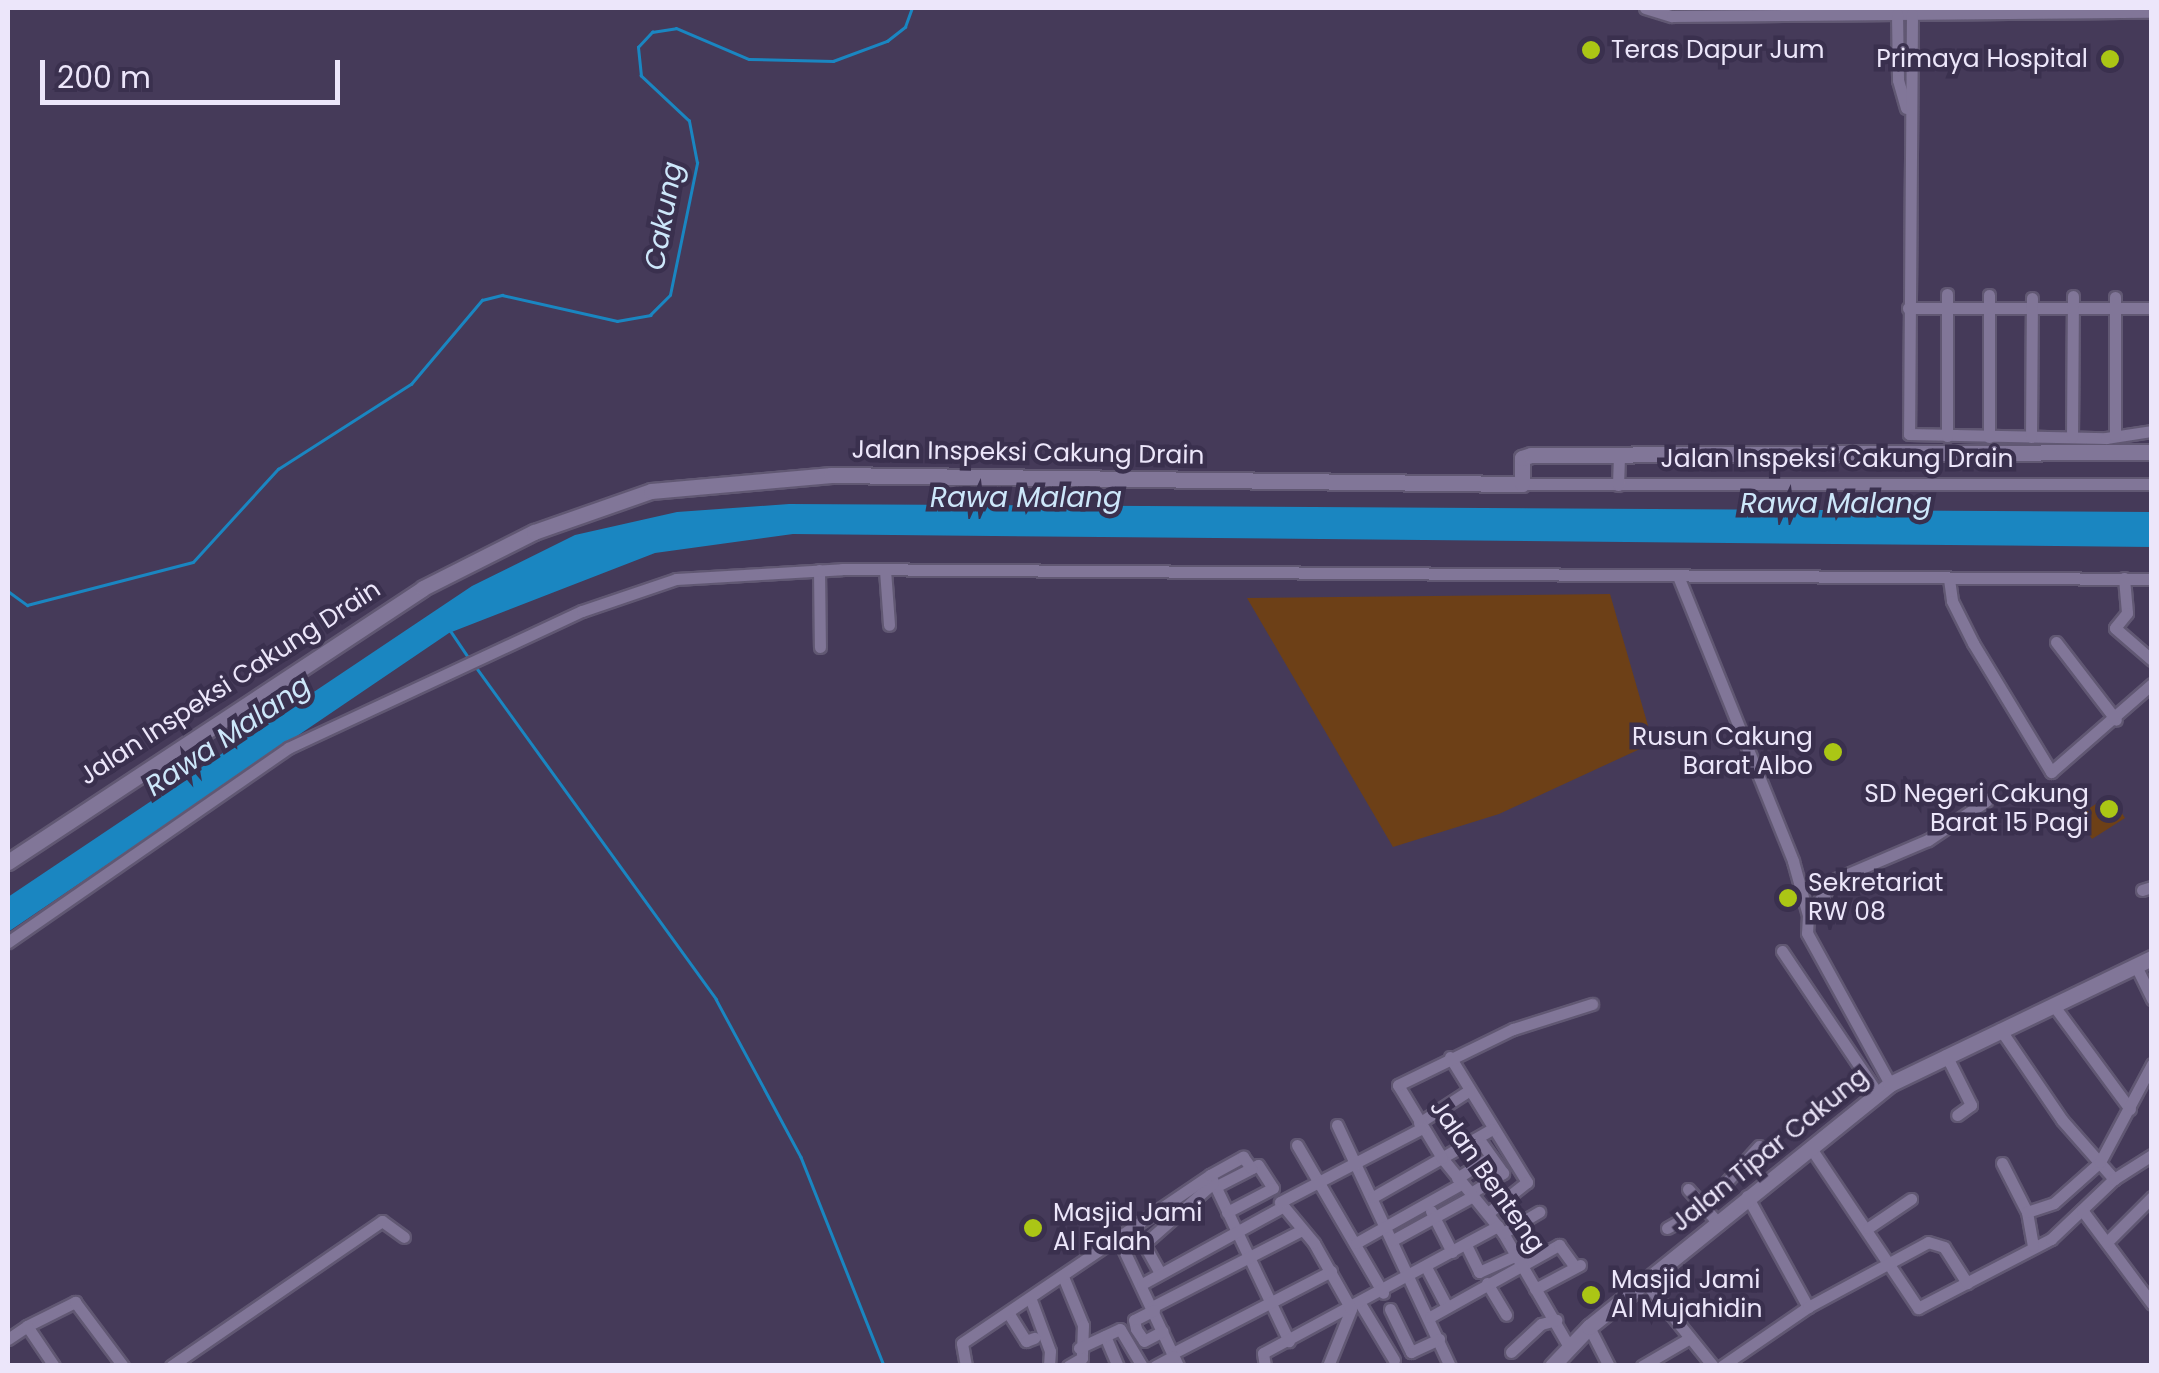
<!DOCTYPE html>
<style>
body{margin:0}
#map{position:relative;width:2159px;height:1373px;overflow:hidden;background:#453a59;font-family:Poppins,sans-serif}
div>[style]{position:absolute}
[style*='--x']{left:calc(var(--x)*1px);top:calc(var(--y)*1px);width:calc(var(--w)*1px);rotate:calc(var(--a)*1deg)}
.green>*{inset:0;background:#6d4017}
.water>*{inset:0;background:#1a86c1}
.stream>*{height:2.5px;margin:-1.25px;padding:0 1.25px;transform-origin:1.25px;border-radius:1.25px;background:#1a86c1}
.roads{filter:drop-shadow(2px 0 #615873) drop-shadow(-2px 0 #615873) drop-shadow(0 2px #615873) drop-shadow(0 -2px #615873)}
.street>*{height:11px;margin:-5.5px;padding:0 5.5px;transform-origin:5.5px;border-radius:5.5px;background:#817698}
.secondary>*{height:15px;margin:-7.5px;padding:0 7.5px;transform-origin:7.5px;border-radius:7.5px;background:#817698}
.dots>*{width:28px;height:28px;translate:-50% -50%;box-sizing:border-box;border:5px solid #3a304e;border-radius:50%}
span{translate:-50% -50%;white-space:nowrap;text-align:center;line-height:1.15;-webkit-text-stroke:9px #3a304e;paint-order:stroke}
.poi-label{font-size:25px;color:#ece6fa}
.left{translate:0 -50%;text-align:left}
.right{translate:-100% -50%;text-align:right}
.street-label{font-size:25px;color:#ece6fa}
.water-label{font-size:28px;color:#cde7fa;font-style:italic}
.frame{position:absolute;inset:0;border:10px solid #ece6fa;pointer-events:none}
.scale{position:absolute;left:40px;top:60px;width:300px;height:45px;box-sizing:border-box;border:5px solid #ece6fa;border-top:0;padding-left:12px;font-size:30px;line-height:35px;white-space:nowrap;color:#ece6fa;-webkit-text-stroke:8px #3a304e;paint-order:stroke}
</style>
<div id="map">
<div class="green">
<i style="clip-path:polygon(1610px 594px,1653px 743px,1499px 814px,1393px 847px,1247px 598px)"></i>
<i style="clip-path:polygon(2110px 795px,2125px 818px,2092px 839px,2077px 816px)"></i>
</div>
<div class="water">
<i style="clip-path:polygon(789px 504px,2151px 512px,2152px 547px,793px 534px,655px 553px,449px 633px,8px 932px,8px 897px,472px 586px,575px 535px,677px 512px)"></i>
</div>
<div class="stream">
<i style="--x:8;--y:591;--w:24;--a:36"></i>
<i style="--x:27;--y:605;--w:171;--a:-14.5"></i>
<i style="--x:193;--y:562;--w:126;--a:-47.6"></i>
<i style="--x:278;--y:469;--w:158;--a:-32.6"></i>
<i style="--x:411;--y:384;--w:110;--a:-49.8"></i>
<i style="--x:482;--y:300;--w:21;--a:-14"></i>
<i style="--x:502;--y:295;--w:118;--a:12.7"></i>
<i style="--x:617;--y:321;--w:34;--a:-10"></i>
<i style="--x:650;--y:315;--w:28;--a:-45"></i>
<i style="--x:670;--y:295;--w:135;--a:-78.4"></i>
<i style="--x:697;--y:163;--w:43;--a:-100.8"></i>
<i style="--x:689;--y:121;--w:66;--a:-136.8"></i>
<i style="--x:641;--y:76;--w:29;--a:-96"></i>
<i style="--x:638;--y:47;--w:21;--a:-47"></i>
<i style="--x:652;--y:32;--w:24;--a:-9"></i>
<i style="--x:676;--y:28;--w:79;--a:23"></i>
<i style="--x:749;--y:59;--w:84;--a:1.4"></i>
<i style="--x:833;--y:61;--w:58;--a:-20.3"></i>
<i style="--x:887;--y:41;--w:23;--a:-38"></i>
<i style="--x:905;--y:27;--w:20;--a:-70"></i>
<i style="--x:450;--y:630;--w:32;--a:56"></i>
<i style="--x:476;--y:667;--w:410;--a:54.1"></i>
<i style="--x:716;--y:999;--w:179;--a:61.7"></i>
<i style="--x:801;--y:1157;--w:225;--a:68.3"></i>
</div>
<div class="roads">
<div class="street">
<i style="--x:1645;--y:8;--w:28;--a:17"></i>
<i style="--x:1672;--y:16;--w:480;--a:-0.5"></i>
<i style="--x:1897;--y:14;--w:66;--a:89.1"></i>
<i style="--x:1898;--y:80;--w:29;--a:74"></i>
<i style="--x:1912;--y:14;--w:420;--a:90.4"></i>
<i style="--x:1909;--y:434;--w:197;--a:1.2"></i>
<i style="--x:2106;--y:438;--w:47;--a:-8.7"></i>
<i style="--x:1989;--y:295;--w:142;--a:90"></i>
<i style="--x:2115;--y:297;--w:139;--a:90"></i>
<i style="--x:1908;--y:308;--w:244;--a:0"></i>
<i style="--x:1947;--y:436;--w:142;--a:-90"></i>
<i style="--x:2031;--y:437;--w:139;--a:-89.6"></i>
<i style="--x:2072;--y:437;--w:141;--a:-89.6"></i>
<i style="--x:1522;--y:484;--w:630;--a:0"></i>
<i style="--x:1618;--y:485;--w:29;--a:-88"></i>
<i style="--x:819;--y:570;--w:77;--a:89.3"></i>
<i style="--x:885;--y:570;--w:55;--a:85.8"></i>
<i style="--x:1678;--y:576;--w:307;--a:68"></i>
<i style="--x:1793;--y:861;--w:56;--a:74.5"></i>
<i style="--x:1808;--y:915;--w:18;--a:93"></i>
<i style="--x:1807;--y:933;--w:172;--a:61.2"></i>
<i style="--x:2124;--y:578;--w:35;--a:85"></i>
<i style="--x:2127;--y:613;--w:19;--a:129"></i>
<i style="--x:2115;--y:628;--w:49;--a:40.9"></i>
<i style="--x:1949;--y:579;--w:22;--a:82"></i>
<i style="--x:1952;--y:601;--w:47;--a:63.4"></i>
<i style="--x:1973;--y:643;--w:151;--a:58.8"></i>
<i style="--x:2051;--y:772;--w:134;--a:-41.1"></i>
<i style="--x:2056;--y:642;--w:98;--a:52.4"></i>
<i style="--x:2142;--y:890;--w:10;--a:-17"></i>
<i style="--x:1808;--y:915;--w:46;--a:-52.1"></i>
<i style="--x:1836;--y:879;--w:100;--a:-23"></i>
<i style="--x:1928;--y:840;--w:70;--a:-33.9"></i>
<i style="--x:8;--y:942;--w:341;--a:-34.7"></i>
<i style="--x:288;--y:748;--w:324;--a:-25"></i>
<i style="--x:582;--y:611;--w:99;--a:-18.8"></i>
<i style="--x:676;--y:579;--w:166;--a:-3.4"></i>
<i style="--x:842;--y:569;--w:1310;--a:0.44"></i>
<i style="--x:1782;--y:951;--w:172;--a:56.1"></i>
<i style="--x:2136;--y:966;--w:37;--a:64"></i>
<i style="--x:2054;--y:1006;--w:128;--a:53.6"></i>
<i style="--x:2000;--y:1029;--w:110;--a:55.7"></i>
<i style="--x:2062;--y:1120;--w:79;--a:48.6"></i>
<i style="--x:1946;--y:1055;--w:56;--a:63.4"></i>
<i style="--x:1971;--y:1105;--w:17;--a:144"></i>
<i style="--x:1450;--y:1057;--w:147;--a:58.4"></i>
<i style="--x:1527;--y:1182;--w:50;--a:141.5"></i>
<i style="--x:1419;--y:1123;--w:59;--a:-33.1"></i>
<i style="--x:1337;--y:1125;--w:266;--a:64.9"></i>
<i style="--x:1297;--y:1145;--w:171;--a:59.8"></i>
<i style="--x:1810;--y:1147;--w:194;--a:56.1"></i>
<i style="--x:1918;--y:1308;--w:150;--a:-27.4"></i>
<i style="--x:2051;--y:1239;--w:87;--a:-43.6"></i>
<i style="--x:2114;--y:1179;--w:45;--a:-32.3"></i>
<i style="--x:2002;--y:1163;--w:55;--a:63"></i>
<i style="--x:1210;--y:1175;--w:184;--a:64.6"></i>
<i style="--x:1457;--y:1178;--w:40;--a:-32"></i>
<i style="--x:1215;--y:1187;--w:48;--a:-27.1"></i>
<i style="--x:1258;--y:1165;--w:27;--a:57"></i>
<i style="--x:1273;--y:1188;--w:52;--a:152.4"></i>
<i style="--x:1688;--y:1189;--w:47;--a:48.5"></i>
<i style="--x:1471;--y:1193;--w:38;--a:-32"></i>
<i style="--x:1503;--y:1173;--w:43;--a:-125.5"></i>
<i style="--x:1747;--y:1196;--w:127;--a:61.2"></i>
<i style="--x:1373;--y:1197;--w:137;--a:-29.7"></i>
<i style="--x:2082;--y:1210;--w:117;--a:53.3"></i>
<i style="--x:1431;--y:1211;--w:46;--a:62.9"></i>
<i style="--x:1667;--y:1228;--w:43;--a:-29.6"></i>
<i style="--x:1704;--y:1207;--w:82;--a:-48"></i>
<i style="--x:1868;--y:1228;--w:52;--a:-34"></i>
<i style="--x:1503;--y:1233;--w:42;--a:-30.3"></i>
<i style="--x:1393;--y:1240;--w:91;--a:-28.8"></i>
<i style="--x:1120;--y:1242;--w:137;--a:64.9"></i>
<i style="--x:2107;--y:1242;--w:64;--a:-45"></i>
<i style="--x:1356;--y:1243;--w:120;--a:-29.3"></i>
<i style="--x:1466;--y:1245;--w:30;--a:64"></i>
<i style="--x:1479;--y:1272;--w:42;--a:-24.1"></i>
<i style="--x:2033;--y:1246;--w:35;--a:-100"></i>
<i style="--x:2027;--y:1212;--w:28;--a:-18"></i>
<i style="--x:2054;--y:1203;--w:62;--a:-41.7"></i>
<i style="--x:2100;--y:1162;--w:111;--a:-62"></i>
<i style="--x:1426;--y:1267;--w:45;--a:62.3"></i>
<i style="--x:1160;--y:1273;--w:33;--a:-119"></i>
<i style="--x:1144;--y:1244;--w:92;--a:-41.5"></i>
<i style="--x:1064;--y:1279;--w:50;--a:67.6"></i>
<i style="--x:1083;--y:1325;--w:33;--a:92"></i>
<i style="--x:1082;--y:1358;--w:16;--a:150"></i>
<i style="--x:1645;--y:1282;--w:108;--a:51"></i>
<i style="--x:1487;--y:1283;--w:37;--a:59"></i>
<i style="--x:1142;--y:1284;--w:160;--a:-28.8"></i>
<i style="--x:1535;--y:1289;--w:51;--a:-28.1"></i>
<i style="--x:1031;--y:1300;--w:54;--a:69.6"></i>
<i style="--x:1050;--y:1351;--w:15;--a:94"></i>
<i style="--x:1361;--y:1305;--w:64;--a:59"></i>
<i style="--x:1152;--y:1307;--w:166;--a:-27.2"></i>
<i style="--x:1390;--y:1309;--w:48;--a:64"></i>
<i style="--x:1411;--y:1352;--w:31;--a:-25"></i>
<i style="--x:1154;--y:1310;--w:22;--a:153"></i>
<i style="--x:1134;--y:1320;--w:9;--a:77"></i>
<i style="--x:1136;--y:1329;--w:14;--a:56"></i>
<i style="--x:1144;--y:1341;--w:21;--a:-28"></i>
<i style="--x:1009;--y:1314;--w:32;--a:58"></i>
<i style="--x:1026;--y:1341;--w:9;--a:-21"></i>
<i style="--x:1430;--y:1317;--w:148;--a:-29.2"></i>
<i style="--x:1559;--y:1245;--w:27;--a:54"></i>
<i style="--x:27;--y:1326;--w:54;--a:-26.6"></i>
<i style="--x:75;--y:1302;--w:80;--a:53.1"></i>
<i style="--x:1589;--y:1327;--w:44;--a:62.9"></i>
<i style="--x:1105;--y:1336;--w:33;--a:67"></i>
<i style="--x:8;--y:1339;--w:23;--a:-34"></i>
<i style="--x:27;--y:1326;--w:48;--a:56"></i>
<i style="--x:1568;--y:1345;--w:129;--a:-120.1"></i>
<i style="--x:1503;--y:1233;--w:97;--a:-129.1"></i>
<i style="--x:1442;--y:1158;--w:85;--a:-121.1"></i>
<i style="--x:1398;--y:1085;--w:128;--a:-26"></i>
<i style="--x:1513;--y:1029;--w:83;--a:-17.6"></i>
<i style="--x:1079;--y:1348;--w:45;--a:-24.9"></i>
<i style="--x:1120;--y:1329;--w:43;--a:59.3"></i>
<i style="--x:1511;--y:1352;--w:41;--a:-43"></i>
<i style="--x:1541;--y:1324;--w:16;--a:-15"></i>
<i style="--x:1173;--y:1353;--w:178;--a:-27.4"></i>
<i style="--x:171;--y:1366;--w:256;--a:-34.5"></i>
<i style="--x:382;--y:1221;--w:27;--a:36"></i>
<i style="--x:966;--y:1366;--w:23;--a:-100"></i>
<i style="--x:962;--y:1343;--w:300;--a:-34.1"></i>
<i style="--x:1210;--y:1175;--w:38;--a:-29"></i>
<i style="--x:1243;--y:1157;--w:14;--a:54"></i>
<i style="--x:1155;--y:1366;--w:21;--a:-28"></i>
<i style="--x:1265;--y:1366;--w:13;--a:-99"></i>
<i style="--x:1263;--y:1353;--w:267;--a:-28.4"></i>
<i style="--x:1328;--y:1366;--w:61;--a:-68"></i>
<i style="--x:1351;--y:1309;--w:76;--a:-119.3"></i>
<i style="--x:1314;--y:1243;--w:53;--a:-129.7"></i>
<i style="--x:1280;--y:1202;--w:160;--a:-27.5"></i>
<i style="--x:1642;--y:1366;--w:53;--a:-30.4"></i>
<i style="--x:1722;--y:1366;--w:104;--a:-34.5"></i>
<i style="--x:1808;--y:1307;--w:136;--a:-28.4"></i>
<i style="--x:1928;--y:1242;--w:17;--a:17"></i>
<i style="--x:1944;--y:1247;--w:43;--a:57.4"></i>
</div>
<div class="secondary">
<i style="--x:8;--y:862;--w:497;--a:-33.4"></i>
<i style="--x:423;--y:588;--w:124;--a:-26.8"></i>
<i style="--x:534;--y:532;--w:124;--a:-19.3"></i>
<i style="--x:651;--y:491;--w:181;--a:-5.1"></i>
<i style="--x:831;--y:475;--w:691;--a:0.75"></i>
<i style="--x:1522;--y:484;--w:26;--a:-90"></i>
<i style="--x:1522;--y:458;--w:9;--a:-18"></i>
<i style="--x:1531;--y:455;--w:621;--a:-0.28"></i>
<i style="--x:1552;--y:1366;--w:54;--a:-46.5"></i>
<i style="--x:1589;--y:1327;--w:387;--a:-38.9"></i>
<i style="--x:1890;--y:1084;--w:291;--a:-25.7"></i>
</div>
</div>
<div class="dots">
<i style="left:1591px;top:50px;background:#abc615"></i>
<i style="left:2110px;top:59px;background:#abc615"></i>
<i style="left:1833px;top:752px;background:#abc615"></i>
<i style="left:2109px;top:809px;background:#abc615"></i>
<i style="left:1788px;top:898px;background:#abc615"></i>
<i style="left:1033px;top:1228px;background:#abc615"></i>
<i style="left:1591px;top:1295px;background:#abc615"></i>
</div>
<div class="poi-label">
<span class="left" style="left:1611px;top:50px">Teras Dapur Jum</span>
<span class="right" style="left:2088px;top:59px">Primaya Hospital</span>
<span class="right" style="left:1813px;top:752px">Rusun Cakung<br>Barat Albo</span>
<span class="right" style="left:2089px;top:809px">SD Negeri Cakung<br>Barat 15 Pagi</span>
<span class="left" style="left:1808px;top:898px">Sekretariat<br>RW 08</span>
<span class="left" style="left:1053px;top:1228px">Masjid Jami<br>Al Falah</span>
<span class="left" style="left:1611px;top:1295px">Masjid Jami<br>Al Mujahidin</span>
</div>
<div class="street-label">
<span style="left:1028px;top:453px;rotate:1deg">Jalan Inspeksi Cakung Drain</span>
<span style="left:1837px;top:459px">Jalan Inspeksi Cakung Drain</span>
<span style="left:230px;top:683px;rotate:-33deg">Jalan Inspeksi Cakung Drain</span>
<span style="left:1770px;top:1150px;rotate:-39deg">Jalan Tipar Cakung</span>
<span style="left:1487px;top:1176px;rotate:55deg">Jalan Benteng</span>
</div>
<div class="water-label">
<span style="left:664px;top:216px;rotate:-80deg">Cakung</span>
<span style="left:1026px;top:498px">Rawa Malang</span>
<span style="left:1836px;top:504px">Rawa Malang</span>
<span style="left:228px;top:736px;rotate:-34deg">Rawa Malang</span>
</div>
<div class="frame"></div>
<div class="scale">200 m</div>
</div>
